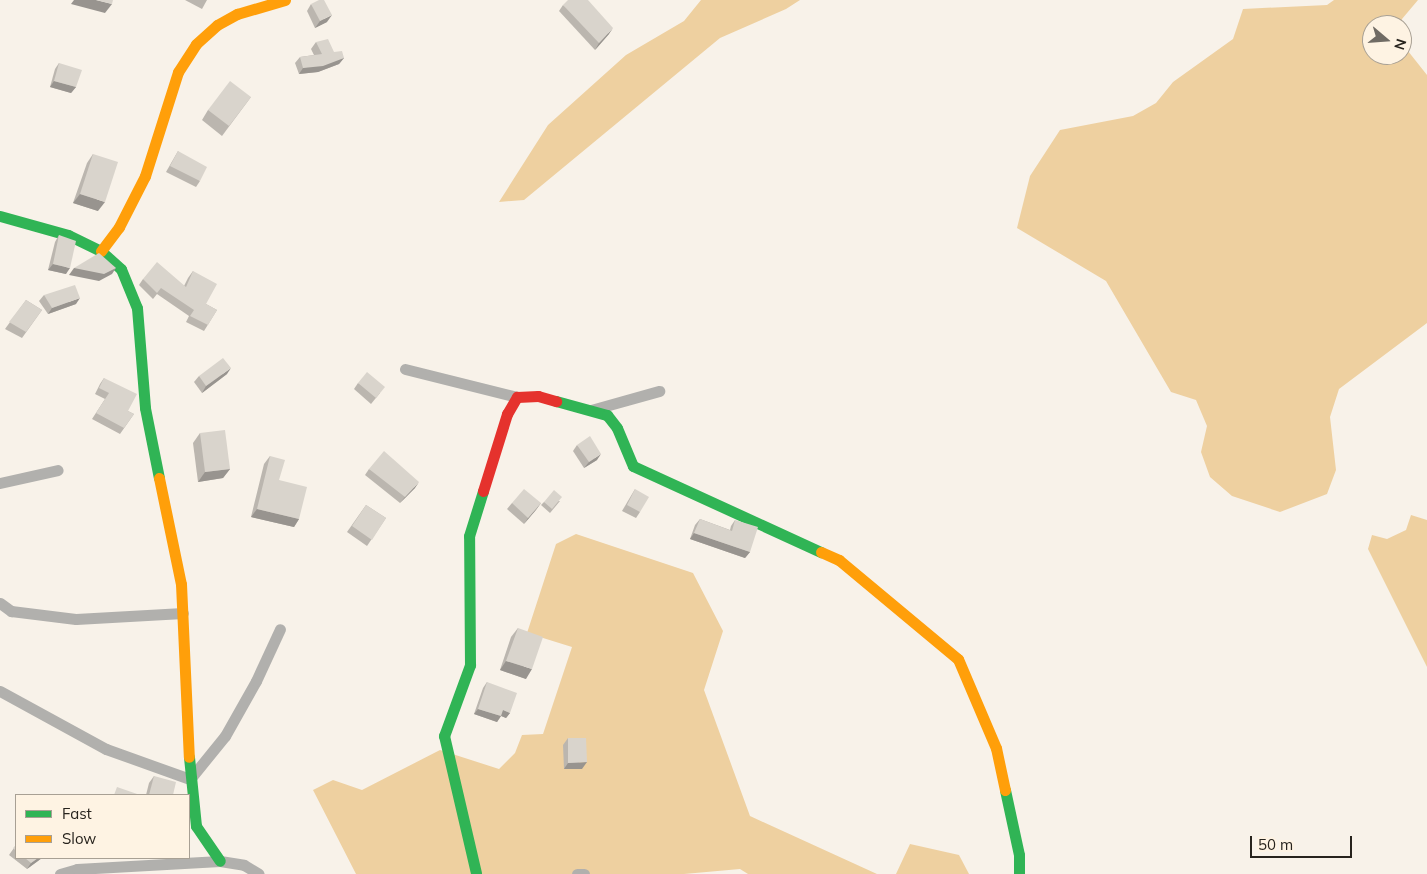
<!DOCTYPE html>
<style>
body{margin:0}
#map{position:relative;width:1427px;height:874px;overflow:hidden;background:#f8f2e9;font-family:Mulish,sans-serif}
div>[style]{position:absolute}
[style*='--x']{left:calc(var(--x)*1px);top:calc(var(--y)*1px);width:calc(var(--w)*1px);rotate:calc(var(--a)*1deg)}
.forest>*{inset:0;background:#eed0a0}
.street>*{height:11px;margin:-5.5px;padding:0 5.5px;transform-origin:5.5px;border-radius:5.5px;background:#b1b0ad}
.fast>*{height:11px;margin:-5.5px;padding:0 5.5px;transform-origin:5.5px;border-radius:5.5px;background:#30b455}
.slow>*{height:11px;margin:-5.5px;padding:0 5.5px;transform-origin:5.5px;border-radius:5.5px;background:#ff9f0a}
.jam>*{height:11px;margin:-5.5px;padding:0 5.5px;transform-origin:5.5px;border-radius:5.5px;background:#e5322d}
.wall>*{inset:0;background:#bbb6af}
.shaded-wall>*{inset:0;background:#98948f}
.building>*{inset:0;background:#d9d4cc}
span{translate:-50% -50%;white-space:nowrap;text-align:center;line-height:1.15;-webkit-text-stroke:5px #fef3e3;paint-order:stroke}
.legend{position:absolute;left:15px;top:794px;width:175px;height:65px;box-sizing:border-box;background:#fef3e3;border:1px solid #a8a094;margin:0;padding:6px 9px;list-style:none;font-size:15px;color:#27231d}
.legend li{display:flex;align-items:center;gap:10px;height:25px}
.legend b{width:25px;border:1px solid #a8a094}
.north{position:absolute;left:1362px;top:15px;width:50px;height:50px;box-sizing:border-box;background:#fef3e3;border:1px solid #a8a094;border-radius:50%;rotate:108deg;font-size:14px;font-weight:700;line-height:20px;text-align:center;color:#27231d}
.north::after{content:'';display:block;margin:auto;width:18px;height:22px;background:#706b64;clip-path:polygon(50% 0,100% 100%,50% 72%,0 100%)}
.scale{position:absolute;left:1250px;top:836px;width:102px;height:22px;box-sizing:border-box;border:2px solid #27231d;border-top:0;padding-left:6px;font-size:15px;line-height:18px;white-space:nowrap;color:#27231d;-webkit-text-stroke:4px #fef3e3;paint-order:stroke}
</style>
<div id="map">
<div class="forest">
<i style="clip-path:polygon(701px 0,800px 0,786px 9px,720px 38px,524px 200px,499px 202px,548px 125px,626px 55px,684px 21px)"></i>
<i style="clip-path:polygon(evenodd,1334px 0,1418px 0,1402px 19px,1404px 46px,1427px 75px,1427px 323px,1339px 389px,1330px 417px,1336px 470px,1327px 494px,1280px 512px,1232px 496px,1210px 477px,1201px 452px,1207px 426px,1196px 400px,1171px 392px,1106px 281px,1017px 228px,1030px 176px,1060px 130px,1133px 116px,1156px 103px,1173px 82px,1233px 39px,1243px 9px,1327px 5px,1334px 0,1372px 25px,1402px 25px,1402px 55px,1372px 55px,1372px 25px)"></i>
<i style="clip-path:polygon(1411px 515px,1427px 520px,1427px 667px,1368px 549px,1372px 535px,1387px 539px,1406px 530px)"></i>
<i style="clip-path:polygon(576px 534px,693px 573px,723px 631px,704px 690px,750px 816px,877px 874px,748px 874px,740px 869px,684px 874px,356px 874px,313px 790px,333px 780px,362px 790px,440px 750px,499px 769px,515px 753px,522px 735px,543px 734px,572px 647px,527px 633px,556px 544px)"></i>
<i style="clip-path:polygon(910px 844px,959px 855px,969px 874px,896px 874px)"></i>
</div>
<div class="street">
<i style="--x:405;--y:369;--w:115;--a:14"></i>
<i style="--x:591;--y:410;--w:71;--a:-15.6"></i>
<i style="--x:0;--y:483;--w:59;--a:-12.6"></i>
<i style="--x:0;--y:603;--w:14;--a:36"></i>
<i style="--x:11;--y:611;--w:65;--a:7"></i>
<i style="--x:76;--y:619;--w:107;--a:-3.2"></i>
<i style="--x:0;--y:691;--w:121;--a:28.7"></i>
<i style="--x:106;--y:749;--w:89;--a:19.7"></i>
<i style="--x:190;--y:779;--w:55;--a:-50.9"></i>
<i style="--x:225;--y:736;--w:63;--a:-60.6"></i>
<i style="--x:256;--y:681;--w:57;--a:-65.2"></i>
<i style="--x:60;--y:874;--w:18;--a:-16"></i>
<i style="--x:77;--y:869;--w:143;--a:-3.2"></i>
<i style="--x:220;--y:861;--w:24;--a:9"></i>
<i style="--x:244;--y:865;--w:17;--a:31"></i>
<i style="--x:577;--y:874;--w:7;--a:0"></i>
</div>
<div class="fast">
<i style="--x:0;--y:216;--w:71;--a:15.6"></i>
<i style="--x:68;--y:235;--w:37;--a:26"></i>
<i style="--x:101;--y:251;--w:27;--a:42"></i>
<i style="--x:121;--y:269;--w:42;--a:67.7"></i>
<i style="--x:137;--y:308;--w:100;--a:85.4"></i>
<i style="--x:145;--y:408;--w:71;--a:78.7"></i>
<i style="--x:556;--y:401;--w:53;--a:15.4"></i>
<i style="--x:607;--y:415;--w:16;--a:52"></i>
<i style="--x:617;--y:428;--w:41;--a:67.2"></i>
<i style="--x:633;--y:466;--w:207;--a:24.6"></i>
<i style="--x:189;--y:757;--w:69;--a:84.2"></i>
<i style="--x:196;--y:826;--w:42;--a:55.6"></i>
<i style="--x:1005;--y:790;--w:66;--a:77.8"></i>
<i style="--x:1019;--y:855;--w:19;--a:90"></i>
<i style="--x:476;--y:873;--w:141;--a:-103.1"></i>
<i style="--x:444;--y:736;--w:76;--a:-69.9"></i>
<i style="--x:470;--y:665;--w:129;--a:-90.4"></i>
<i style="--x:469;--y:536;--w:47;--a:-72.7"></i>
</div>
<div class="slow">
<i style="--x:101;--y:251;--w:30;--a:-53"></i>
<i style="--x:119;--y:227;--w:57;--a:-63"></i>
<i style="--x:145;--y:176;--w:109;--a:-72.4"></i>
<i style="--x:178;--y:72;--w:33;--a:-57"></i>
<i style="--x:196;--y:44;--w:28;--a:-42"></i>
<i style="--x:217;--y:25;--w:23;--a:-29"></i>
<i style="--x:237;--y:14;--w:50;--a:-16.3"></i>
<i style="--x:159;--y:478;--w:108;--a:78.3"></i>
<i style="--x:181;--y:584;--w:173;--a:87.4"></i>
<i style="--x:821;--y:552;--w:20;--a:24"></i>
<i style="--x:839;--y:560;--w:155;--a:39.8"></i>
<i style="--x:958;--y:659;--w:97;--a:66.9"></i>
<i style="--x:996;--y:748;--w:43;--a:77.9"></i>
</div>
<div class="jam">
<i style="--x:483;--y:491;--w:81;--a:-72.7"></i>
<i style="--x:507;--y:414;--w:20;--a:-60"></i>
<i style="--x:517;--y:397;--w:21;--a:-3"></i>
<i style="--x:538;--y:396;--w:19;--a:16"></i>
</div>
<div class="wall">
<i style="clip-path:polygon(185px 0,207px 0,202px 9px)"></i>
<i style="clip-path:polygon(311px 4px,327px 22px,315px 28px,307px 11px)"></i>
<i style="clip-path:polygon(563px 5px,609px 34px,595px 50px,559px 11px)"></i>
<i style="clip-path:polygon(316px 42px,344px 58px,339px 64px,318px 72px,299px 74px,295px 63px,300px 57px,314px 55px,311px 49px)"></i>
<i style="clip-path:polygon(59px 63px,76px 87px,71px 93px,50px 87px,55px 69px)"></i>
<i style="clip-path:polygon(251px 97px,222px 136px,202px 120px,208px 110px)"></i>
<i style="clip-path:polygon(178px 151px,200px 181px,196px 187px,166px 172px)"></i>
<i style="clip-path:polygon(93px 154px,98px 211px,73px 203px,87px 163px)"></i>
<i style="clip-path:polygon(59px 235px,66px 274px,48px 270px,55px 242px)"></i>
<i style="clip-path:polygon(193px 271px,206px 304px,217px 310px,204px 331px,186px 322px,189px 316px,157px 294px,153px 299px,139px 285px,143px 279px,184px 286px,188px 278px)"></i>
<i style="clip-path:polygon(44px 295px,76px 304px,48px 314px,39px 301px)"></i>
<i style="clip-path:polygon(26px 300px,42px 310px,22px 338px,5px 329px)"></i>
<i style="clip-path:polygon(227px 374px,202px 393px,194px 382px,199px 376px)"></i>
<i style="clip-path:polygon(104px 378px,128px 411px,134px 414px,120px 434px,92px 419px,105px 399px,95px 394px,100px 384px)"></i>
<i style="clip-path:polygon(358px 383px,380px 393px,371px 404px,354px 389px)"></i>
<i style="clip-path:polygon(200px 433px,230px 469px,223px 478px,198px 482px,193px 443px)"></i>
<i style="clip-path:polygon(577px 445px,597px 460px,584px 468px,573px 451px)"></i>
<i style="clip-path:polygon(270px 456px,279px 480px,299px 519px,294px 527px,251px 517px,264px 464px)"></i>
<i style="clip-path:polygon(369px 469px,415px 488px,400px 503px,365px 475px)"></i>
<i style="clip-path:polygon(635px 489px,640px 512px,636px 518px,622px 511px)"></i>
<i style="clip-path:polygon(560px 501px,550px 513px,541px 505px,544px 502px)"></i>
<i style="clip-path:polygon(512px 503px,541px 503px,524px 524px,507px 509px)"></i>
<i style="clip-path:polygon(366px 505px,386px 518px,367px 546px,347px 532px)"></i>
<i style="clip-path:polygon(700px 519px,730px 530px,731px 526px,735px 520px,750px 552px,745px 558px,690px 539px,695px 525px)"></i>
<i style="clip-path:polygon(518px 628px,526px 679px,500px 670px,511px 637px)"></i>
<i style="clip-path:polygon(487px 682px,510px 713px,506px 718px,501px 716px,497px 722px,474px 714px,483px 688px)"></i>
<i style="clip-path:polygon(568px 738px,582px 769px,564px 769px,563px 745px)"></i>
<i style="clip-path:polygon(154px 776px,173px 795px,146px 795px,149px 783px)"></i>
<i style="clip-path:polygon(16px 845px,16px 858px,42px 858px,27px 869px,9px 855px)"></i>
</div>
<div class="shaded-wall">
<i style="clip-path:polygon(74px 0,96px 0,112px 4px,105px 13px,71px 4px)"></i>
<i style="clip-path:polygon(332px 15px,327px 22px,315px 28px,320px 21px)"></i>
<i style="clip-path:polygon(613px 28px,609px 34px,595px 50px,599px 43px)"></i>
<i style="clip-path:polygon(344px 58px,339px 64px,318px 72px,299px 74px,303px 68px)"></i>
<i style="clip-path:polygon(54px 81px,76px 87px,71px 93px,50px 87px)"></i>
<i style="clip-path:polygon(80px 194px,105px 202px,98px 211px,73px 203px)"></i>
<i style="clip-path:polygon(53px 264px,70px 268px,66px 274px,48px 270px)"></i>
<i style="clip-path:polygon(74px 268px,116px 268px,112px 274px,99px 281px,69px 275px)"></i>
<i style="clip-path:polygon(80px 298px,76px 304px,48px 314px,52px 308px)"></i>
<i style="clip-path:polygon(231px 368px,227px 374px,202px 393px,206px 386px)"></i>
<i style="clip-path:polygon(601px 454px,597px 460px,584px 468px,589px 462px)"></i>
<i style="clip-path:polygon(230px 469px,223px 478px,198px 482px,205px 472px)"></i>
<i style="clip-path:polygon(419px 482px,415px 488px,400px 503px,405px 497px)"></i>
<i style="clip-path:polygon(541px 503px,536px 510px,524px 524px,528px 518px)"></i>
<i style="clip-path:polygon(257px 509px,299px 519px,294px 527px,251px 517px)"></i>
<i style="clip-path:polygon(694px 533px,750px 552px,745px 558px,690px 539px)"></i>
<i style="clip-path:polygon(506px 661px,532px 669px,526px 679px,500px 670px)"></i>
<i style="clip-path:polygon(478px 709px,501px 716px,497px 722px,474px 714px)"></i>
<i style="clip-path:polygon(503px 710px,510px 713px,506px 718px,499px 715px)"></i>
<i style="clip-path:polygon(587px 762px,582px 769px,564px 769px,568px 763px)"></i>
<i style="clip-path:polygon(38px 858px,42px 858px,27px 869px,31px 863px)"></i>
</div>
<div class="building">
<i style="clip-path:polygon(96px 0,113px 0,112px 4px)"></i>
<i style="clip-path:polygon(319px 0,324px 0,332px 15px,320px 21px,311px 4px)"></i>
<i style="clip-path:polygon(568px 0,588px 0,613px 28px,599px 43px,563px 5px)"></i>
<i style="clip-path:polygon(328px 39px,334px 52px,342px 51px,344px 58px,323px 66px,303px 68px,300px 57px,322px 54px,316px 42px)"></i>
<i style="clip-path:polygon(59px 63px,82px 70px,76px 87px,54px 81px)"></i>
<i style="clip-path:polygon(230px 81px,251px 97px,229px 126px,208px 110px)"></i>
<i style="clip-path:polygon(178px 151px,207px 167px,200px 181px,170px 166px)"></i>
<i style="clip-path:polygon(93px 154px,118px 162px,105px 202px,80px 194px)"></i>
<i style="clip-path:polygon(59px 235px,76px 241px,70px 268px,53px 264px)"></i>
<i style="clip-path:polygon(99px 253px,116px 268px,104px 274px,74px 268px)"></i>
<i style="clip-path:polygon(157px 262px,186px 287px,193px 271px,217px 284px,206px 304px,217px 310px,208px 325px,190px 316px,194px 310px,161px 288px,157px 293px,143px 279px)"></i>
<i style="clip-path:polygon(75px 285px,80px 298px,52px 308px,44px 295px)"></i>
<i style="clip-path:polygon(26px 300px,42px 310px,26px 332px,9px 322px)"></i>
<i style="clip-path:polygon(223px 358px,231px 368px,206px 386px,199px 376px)"></i>
<i style="clip-path:polygon(367px 372px,385px 387px,376px 398px,358px 383px)"></i>
<i style="clip-path:polygon(104px 378px,137px 394px,128px 411px,134px 414px,124px 428px,96px 413px,109px 393px,99px 388px)"></i>
<i style="clip-path:polygon(225px 430px,230px 469px,205px 472px,200px 433px)"></i>
<i style="clip-path:polygon(590px 436px,601px 454px,589px 462px,577px 445px)"></i>
<i style="clip-path:polygon(384px 451px,419px 482px,405px 497px,369px 469px)"></i>
<i style="clip-path:polygon(270px 456px,285px 460px,279px 480px,307px 487px,299px 519px,257px 509px)"></i>
<i style="clip-path:polygon(524px 489px,541px 503px,528px 518px,512px 503px)"></i>
<i style="clip-path:polygon(635px 489px,649px 497px,640px 512px,627px 505px)"></i>
<i style="clip-path:polygon(554px 490px,562px 497px,552px 509px,544px 502px)"></i>
<i style="clip-path:polygon(366px 505px,386px 518px,372px 540px,352px 526px)"></i>
<i style="clip-path:polygon(700px 519px,732px 531px,735px 520px,758px 527px,750px 552px,694px 533px)"></i>
<i style="clip-path:polygon(518px 628px,543px 637px,532px 669px,506px 661px)"></i>
<i style="clip-path:polygon(487px 682px,517px 693px,510px 713px,503px 710px,501px 716px,478px 709px)"></i>
<i style="clip-path:polygon(568px 738px,586px 738px,587px 762px,568px 763px)"></i>
<i style="clip-path:polygon(154px 776px,176px 782px,173px 795px,149px 795px)"></i>
<i style="clip-path:polygon(117px 787px,140px 795px,114px 795px)"></i>
<i style="clip-path:polygon(16px 845px,16px 851px,13px 848px)"></i>
<i style="clip-path:polygon(25px 858px,38px 858px,31px 863px)"></i>
</div>
<ul class="legend">
<li><b style="height:6px;background:#30b455"></b>Fast</li>
<li><b style="height:6px;background:#ff9f0a"></b>Slow</li>
</ul>
<div class="north">N</div>
<div class="scale">50 m</div>
</div>
